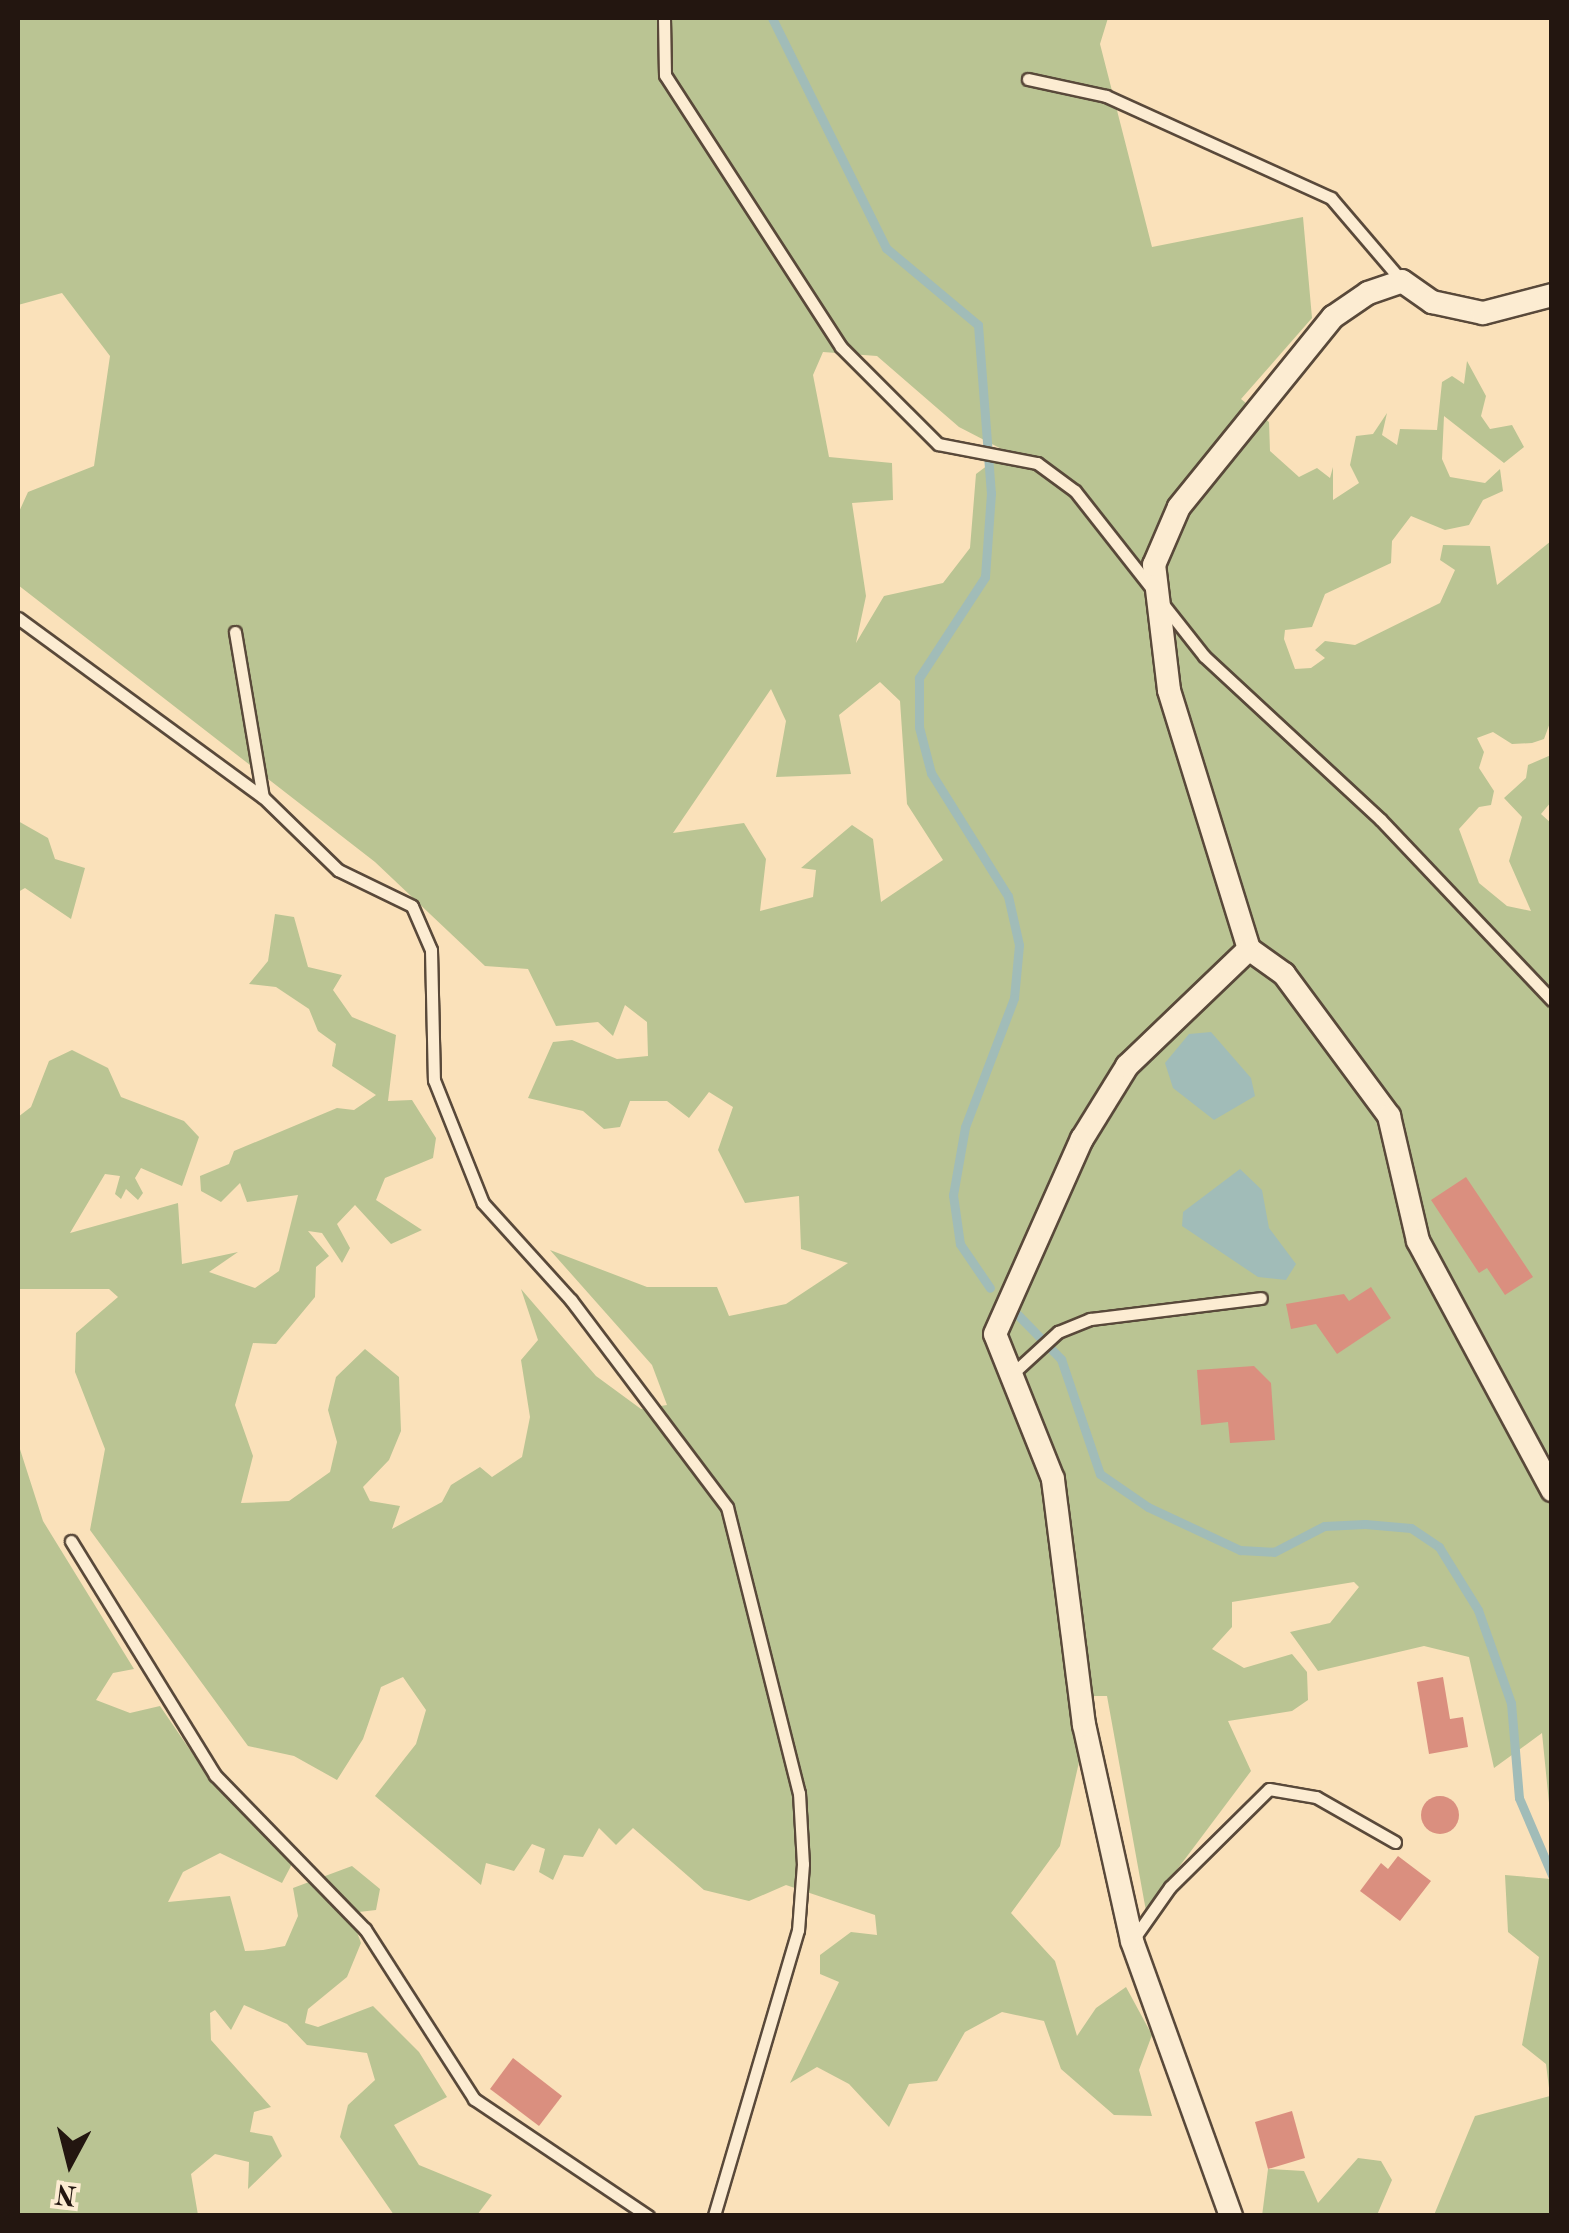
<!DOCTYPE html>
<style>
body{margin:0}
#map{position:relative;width:1569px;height:2233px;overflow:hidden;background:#fae1ba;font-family:"Old Standard TT",serif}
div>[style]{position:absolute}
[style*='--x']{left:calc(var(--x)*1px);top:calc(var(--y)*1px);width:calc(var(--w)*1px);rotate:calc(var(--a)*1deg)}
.green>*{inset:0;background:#bac493}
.water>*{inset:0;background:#a1bcb8}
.stream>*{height:9px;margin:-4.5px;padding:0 4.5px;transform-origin:4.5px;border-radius:4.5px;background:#a1bcb8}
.building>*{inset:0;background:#da8f7f}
.round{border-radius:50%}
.roads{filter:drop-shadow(2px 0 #59493a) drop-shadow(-2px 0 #59493a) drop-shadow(0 2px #59493a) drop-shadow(0 -2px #59493a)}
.service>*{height:11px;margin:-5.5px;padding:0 5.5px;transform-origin:5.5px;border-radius:5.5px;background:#fcecd2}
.minor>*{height:22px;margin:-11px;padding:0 11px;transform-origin:11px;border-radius:11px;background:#fcecd2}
span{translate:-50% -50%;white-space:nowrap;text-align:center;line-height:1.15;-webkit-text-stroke:9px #fcecd2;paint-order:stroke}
.frame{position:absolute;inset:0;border:20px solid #231610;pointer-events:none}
.north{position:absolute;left:20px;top:2113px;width:100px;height:100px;-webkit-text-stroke:8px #fcecd2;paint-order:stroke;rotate:187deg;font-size:28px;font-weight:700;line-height:40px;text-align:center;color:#231610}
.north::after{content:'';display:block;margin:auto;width:35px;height:45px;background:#231610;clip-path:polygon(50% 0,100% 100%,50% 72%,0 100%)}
</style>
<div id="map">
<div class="green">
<i style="clip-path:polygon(evenodd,18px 18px,1108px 18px,1100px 44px,1152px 247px,1303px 217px,1312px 318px,1241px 399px,1269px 422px,1270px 451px,1299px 477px,1317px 468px,1330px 478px,1333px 467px,1333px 500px,1359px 483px,1350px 465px,1356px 436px,1373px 434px,1387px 413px,1382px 435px,1397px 445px,1400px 429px,1437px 430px,1442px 382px,1452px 376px,1464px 384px,1467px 361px,1486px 396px,1481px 416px,1490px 429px,1512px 425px,1524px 447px,1504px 463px,1444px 416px,1442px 459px,1450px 477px,1485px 483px,1500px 469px,1503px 491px,1483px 500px,1469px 525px,1445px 530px,1411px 516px,1392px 541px,1391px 563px,1325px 594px,1312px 627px,1285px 630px,1284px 639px,1295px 669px,1311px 668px,1325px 658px,1315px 650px,1325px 641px,1355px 645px,1440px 603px,1455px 570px,1440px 560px,1443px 545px,1490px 546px,1497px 585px,1551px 541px,1551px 720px,1544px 739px,1532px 743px,1512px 744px,1493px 732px,1477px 738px,1484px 752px,1479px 768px,1494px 791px,1491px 805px,1479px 807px,1459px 829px,1479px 883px,1507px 906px,1531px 911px,1509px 861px,1522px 817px,1504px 798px,1526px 778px,1528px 765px,1551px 755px,1551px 802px,1541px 814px,1552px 824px,1551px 1823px,1542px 1733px,1494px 1768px,1469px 1657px,1424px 1646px,1318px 1671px,1290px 1632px,1330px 1623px,1359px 1587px,1354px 1582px,1232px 1602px,1232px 1627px,1212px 1649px,1244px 1668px,1292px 1654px,1307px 1672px,1308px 1700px,1292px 1711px,1228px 1721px,1251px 1771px,1146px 1911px,1107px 1696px,1094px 1696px,1060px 1846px,1011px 1913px,1055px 1961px,1077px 2036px,1096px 2008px,1126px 1987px,1152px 2035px,1139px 2070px,1152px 2116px,1114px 2115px,1061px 2069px,1044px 2021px,1002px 2012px,965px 2032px,937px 2081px,909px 2084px,889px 2127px,849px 2084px,817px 2067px,790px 2083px,839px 1982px,820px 1974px,820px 1955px,851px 1932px,877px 1935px,875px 1915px,786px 1885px,749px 1901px,704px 1890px,633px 1828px,616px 1845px,599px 1828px,583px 1857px,564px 1855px,553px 1880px,539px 1872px,545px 1849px,532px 1844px,514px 1871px,486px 1863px,481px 1885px,375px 1796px,416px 1744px,426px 1710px,403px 1677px,381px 1687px,363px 1739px,337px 1780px,294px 1756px,248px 1746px,90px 1530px,105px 1449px,75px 1372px,76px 1333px,118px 1297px,109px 1289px,18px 1289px,18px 1117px,31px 1107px,49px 1061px,72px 1050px,108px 1068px,121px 1097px,184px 1121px,199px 1137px,182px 1186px,141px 1168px,135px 1178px,143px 1193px,138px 1200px,126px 1189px,121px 1199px,115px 1194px,120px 1176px,105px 1174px,70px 1233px,178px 1203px,182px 1264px,238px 1252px,209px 1272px,255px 1288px,279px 1271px,298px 1195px,247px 1202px,240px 1183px,221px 1202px,201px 1191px,200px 1176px,229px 1164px,234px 1151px,337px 1108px,354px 1110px,376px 1095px,332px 1066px,336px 1044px,318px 1031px,309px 1009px,276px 987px,249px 984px,268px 961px,275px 914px,294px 917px,308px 967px,342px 975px,333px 990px,352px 1017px,396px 1035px,388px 1101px,412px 1100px,436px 1138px,433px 1158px,385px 1178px,376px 1200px,422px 1230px,391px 1244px,355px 1205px,337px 1224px,350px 1248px,342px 1263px,322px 1233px,308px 1231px,329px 1256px,316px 1267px,315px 1297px,276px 1344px,253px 1343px,235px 1405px,253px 1456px,241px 1503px,289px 1501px,330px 1472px,337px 1442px,328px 1410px,336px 1377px,365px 1349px,399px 1377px,401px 1431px,389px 1460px,363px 1487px,370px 1501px,400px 1506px,392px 1529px,442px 1502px,451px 1485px,480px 1467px,492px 1477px,522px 1457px,530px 1417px,521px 1360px,538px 1340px,521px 1289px,596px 1376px,641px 1409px,667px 1405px,652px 1365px,550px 1250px,647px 1287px,717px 1287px,729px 1316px,786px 1304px,848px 1263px,801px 1249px,799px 1196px,745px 1203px,718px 1150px,733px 1107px,709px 1092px,689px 1118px,667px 1101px,630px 1101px,620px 1127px,604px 1129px,583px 1111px,528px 1098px,553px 1042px,572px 1040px,617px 1059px,648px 1056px,647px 1022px,625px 1005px,613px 1036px,598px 1022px,556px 1026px,528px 969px,485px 966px,375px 862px,18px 585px,18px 514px,28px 492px,94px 466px,110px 356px,62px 293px,18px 305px,18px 18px,823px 352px,877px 356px,959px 427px,1058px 478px,1004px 453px,976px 474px,970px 548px,943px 583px,884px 596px,856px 643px,866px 596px,852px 503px,893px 500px,892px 463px,829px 457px,813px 375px,823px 352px,18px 18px,880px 682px,900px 701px,907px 804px,943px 860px,881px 902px,873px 839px,852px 825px,801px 868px,816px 870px,813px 897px,760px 911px,766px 859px,744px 823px,673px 833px,771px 689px,786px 721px,776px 777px,851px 774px,839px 715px,880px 682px)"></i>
<i style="clip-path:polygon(18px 821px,48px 838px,55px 859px,85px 868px,71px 919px,25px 888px,18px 892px)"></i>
<i style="clip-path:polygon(18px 1443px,43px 1521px,134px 1669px,113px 1673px,96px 1700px,130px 1713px,160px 1706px,201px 1766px,292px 1864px,282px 1883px,220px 1853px,183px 1872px,168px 1902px,230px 1896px,245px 1951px,263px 1950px,285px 1946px,298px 1916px,293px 1888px,352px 1866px,380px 1889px,376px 1910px,350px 1913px,361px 1943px,347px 1977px,308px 2009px,305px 2023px,318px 2027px,373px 2006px,419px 2052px,447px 2097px,394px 2125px,419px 2165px,492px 2195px,477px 2215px,394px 2215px,340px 2137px,348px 2105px,375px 2080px,367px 2053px,307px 2045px,287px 2024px,244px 2005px,231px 2030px,215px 2010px,210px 2013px,211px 2040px,271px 2107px,254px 2112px,250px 2132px,272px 2136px,282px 2156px,248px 2189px,249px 2162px,215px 2154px,191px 2174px,198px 2215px,18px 2215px)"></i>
<i style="clip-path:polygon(1505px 1875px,1551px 1879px,1551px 2215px,1434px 2215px,1475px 2116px,1550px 2096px,1546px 2064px,1522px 2045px,1539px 1957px,1508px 1932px)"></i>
<i style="clip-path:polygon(1358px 2158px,1381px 2161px,1392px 2180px,1377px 2215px,1262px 2216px,1268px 2169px,1304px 2171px,1318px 2203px)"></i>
</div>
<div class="water">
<i style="clip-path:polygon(1211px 1032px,1251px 1078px,1255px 1096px,1214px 1120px,1173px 1088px,1165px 1063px,1189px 1034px)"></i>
<i style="clip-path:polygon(1240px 1169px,1262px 1190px,1269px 1228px,1296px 1264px,1286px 1280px,1258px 1277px,1182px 1226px,1183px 1212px)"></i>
</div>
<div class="stream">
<i style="--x:772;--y:18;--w:257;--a:63.6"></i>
<i style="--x:886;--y:248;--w:120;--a:39.9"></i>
<i style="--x:978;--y:325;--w:169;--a:85.6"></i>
<i style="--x:991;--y:493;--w:84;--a:94.1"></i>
<i style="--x:985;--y:577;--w:121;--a:123.2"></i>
<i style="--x:919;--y:678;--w:49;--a:90"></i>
<i style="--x:919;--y:727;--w:48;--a:75.4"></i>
<i style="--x:931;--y:773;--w:145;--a:58"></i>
<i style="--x:1008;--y:896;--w:50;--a:77.3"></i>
<i style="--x:1019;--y:945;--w:53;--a:95.4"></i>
<i style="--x:1014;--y:998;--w:138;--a:110.8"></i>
<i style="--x:965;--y:1127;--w:69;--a:100"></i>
<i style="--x:953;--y:1195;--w:49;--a:81.9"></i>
<i style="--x:960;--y:1244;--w:53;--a:55.7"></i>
<i style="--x:1018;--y:1315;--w:62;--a:45.7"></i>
<i style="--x:1061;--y:1359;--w:121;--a:71.3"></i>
<i style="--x:1100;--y:1474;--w:58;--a:34.5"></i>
<i style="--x:1148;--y:1507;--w:102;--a:25.1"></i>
<i style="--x:1240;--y:1550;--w:34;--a:3"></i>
<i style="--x:1274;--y:1552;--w:56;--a:-27.5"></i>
<i style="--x:1324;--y:1526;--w:41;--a:-2.8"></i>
<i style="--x:1365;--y:1524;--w:46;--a:5"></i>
<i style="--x:1411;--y:1528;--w:34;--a:34"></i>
<i style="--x:1439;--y:1547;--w:74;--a:58.2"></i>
<i style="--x:1478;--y:1610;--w:99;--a:70.5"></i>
<i style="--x:1511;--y:1703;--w:95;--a:85.2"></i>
<i style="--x:1519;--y:1798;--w:84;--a:66.8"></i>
</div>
<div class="building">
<i style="clip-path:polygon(1466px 1177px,1533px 1277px,1505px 1295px,1487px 1268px,1479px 1273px,1431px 1200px)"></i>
<i style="clip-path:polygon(1371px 1287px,1391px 1318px,1337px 1354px,1316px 1324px,1291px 1329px,1286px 1304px,1344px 1294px,1349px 1301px)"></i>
<i style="clip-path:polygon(1254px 1366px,1271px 1383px,1275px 1440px,1230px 1443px,1228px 1422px,1201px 1425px,1197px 1370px)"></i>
<i style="clip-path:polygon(1443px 1677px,1450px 1719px,1463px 1717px,1468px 1747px,1429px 1754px,1417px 1682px)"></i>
<i class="round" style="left:1421px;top:1796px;width:38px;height:38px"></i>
<i style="clip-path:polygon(1398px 1856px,1431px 1881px,1400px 1921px,1360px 1891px,1381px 1863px,1388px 1869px)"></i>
<i style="clip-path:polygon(513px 2058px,562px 2096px,539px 2126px,490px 2089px)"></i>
<i style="clip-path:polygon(1292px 2111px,1305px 2158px,1268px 2169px,1255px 2122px)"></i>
</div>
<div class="roads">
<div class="service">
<i style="--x:664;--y:18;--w:57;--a:89"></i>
<i style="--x:665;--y:75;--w:324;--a:57.1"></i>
<i style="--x:841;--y:347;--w:137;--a:45"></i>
<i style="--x:938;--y:444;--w:101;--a:10.9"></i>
<i style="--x:1037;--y:463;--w:47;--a:36.4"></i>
<i style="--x:1075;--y:491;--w:125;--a:51.8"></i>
<i style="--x:1028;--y:79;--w:80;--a:12.3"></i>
<i style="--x:1106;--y:96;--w:247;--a:24.4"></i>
<i style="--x:1331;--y:198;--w:109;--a:49.5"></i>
<i style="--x:1163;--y:604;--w:66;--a:51.7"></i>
<i style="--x:1204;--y:656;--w:241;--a:42.8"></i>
<i style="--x:1381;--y:820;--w:248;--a:46.5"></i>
<i style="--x:18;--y:618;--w:303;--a:36.2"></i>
<i style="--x:263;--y:797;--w:105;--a:44.2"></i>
<i style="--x:338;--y:870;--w:82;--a:25.9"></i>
<i style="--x:412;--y:906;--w:48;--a:66.6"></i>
<i style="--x:431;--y:950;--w:130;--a:88.7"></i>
<i style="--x:434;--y:1080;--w:132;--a:68.3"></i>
<i style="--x:483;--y:1203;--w:131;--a:47.8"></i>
<i style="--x:571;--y:1300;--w:259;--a:53"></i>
<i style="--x:727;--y:1507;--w:295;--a:75.9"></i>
<i style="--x:799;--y:1793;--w:71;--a:86.8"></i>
<i style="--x:803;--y:1864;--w:66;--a:94.3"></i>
<i style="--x:798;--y:1930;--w:298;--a:106.4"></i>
<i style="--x:235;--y:632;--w:167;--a:80.4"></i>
<i style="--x:1011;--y:1375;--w:64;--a:-42.5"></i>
<i style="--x:1058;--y:1332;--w:35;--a:-22"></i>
<i style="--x:1090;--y:1319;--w:172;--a:-7"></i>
<i style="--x:71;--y:1541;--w:275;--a:58.4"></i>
<i style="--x:215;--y:1775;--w:215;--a:45.8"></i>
<i style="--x:365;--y:1929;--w:202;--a:57.3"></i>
<i style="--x:474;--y:2099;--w:210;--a:33.9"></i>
<i style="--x:1132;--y:1941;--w:66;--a:-54.9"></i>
<i style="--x:1170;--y:1887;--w:139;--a:-44.7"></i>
<i style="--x:1269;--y:1789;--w:48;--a:9.7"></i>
<i style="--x:1316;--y:1797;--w:91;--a:29.7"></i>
</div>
<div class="minor">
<i style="--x:1249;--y:949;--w:271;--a:-107.2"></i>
<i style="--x:1169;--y:690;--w:126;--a:-96.8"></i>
<i style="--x:1154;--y:565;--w:63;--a:-66.7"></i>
<i style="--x:1179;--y:507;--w:245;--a:-51"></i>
<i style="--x:1333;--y:317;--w:42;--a:-34.4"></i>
<i style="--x:1368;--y:293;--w:36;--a:-19"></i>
<i style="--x:1402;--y:281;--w:37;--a:35"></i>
<i style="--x:1432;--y:302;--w:52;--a:12.2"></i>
<i style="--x:1483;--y:313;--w:71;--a:-14.6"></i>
<i style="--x:1231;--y:2216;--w:292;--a:-109.8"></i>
<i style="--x:1132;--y:1941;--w:221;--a:-102.5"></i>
<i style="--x:1084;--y:1725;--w:248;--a:-97.2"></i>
<i style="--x:1053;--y:1479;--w:156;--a:-111.8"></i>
<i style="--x:995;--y:1334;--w:214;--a:-66"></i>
<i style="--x:1082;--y:1139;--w:86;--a:-58.3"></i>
<i style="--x:1127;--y:1066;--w:169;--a:-43.8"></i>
<i style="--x:1249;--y:949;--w:43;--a:35.5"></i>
<i style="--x:1284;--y:974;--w:177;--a:53.5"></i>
<i style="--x:1389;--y:1116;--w:128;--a:76.9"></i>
<i style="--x:1418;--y:1241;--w:283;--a:61.7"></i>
</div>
</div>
<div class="frame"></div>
<div class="north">N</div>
</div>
